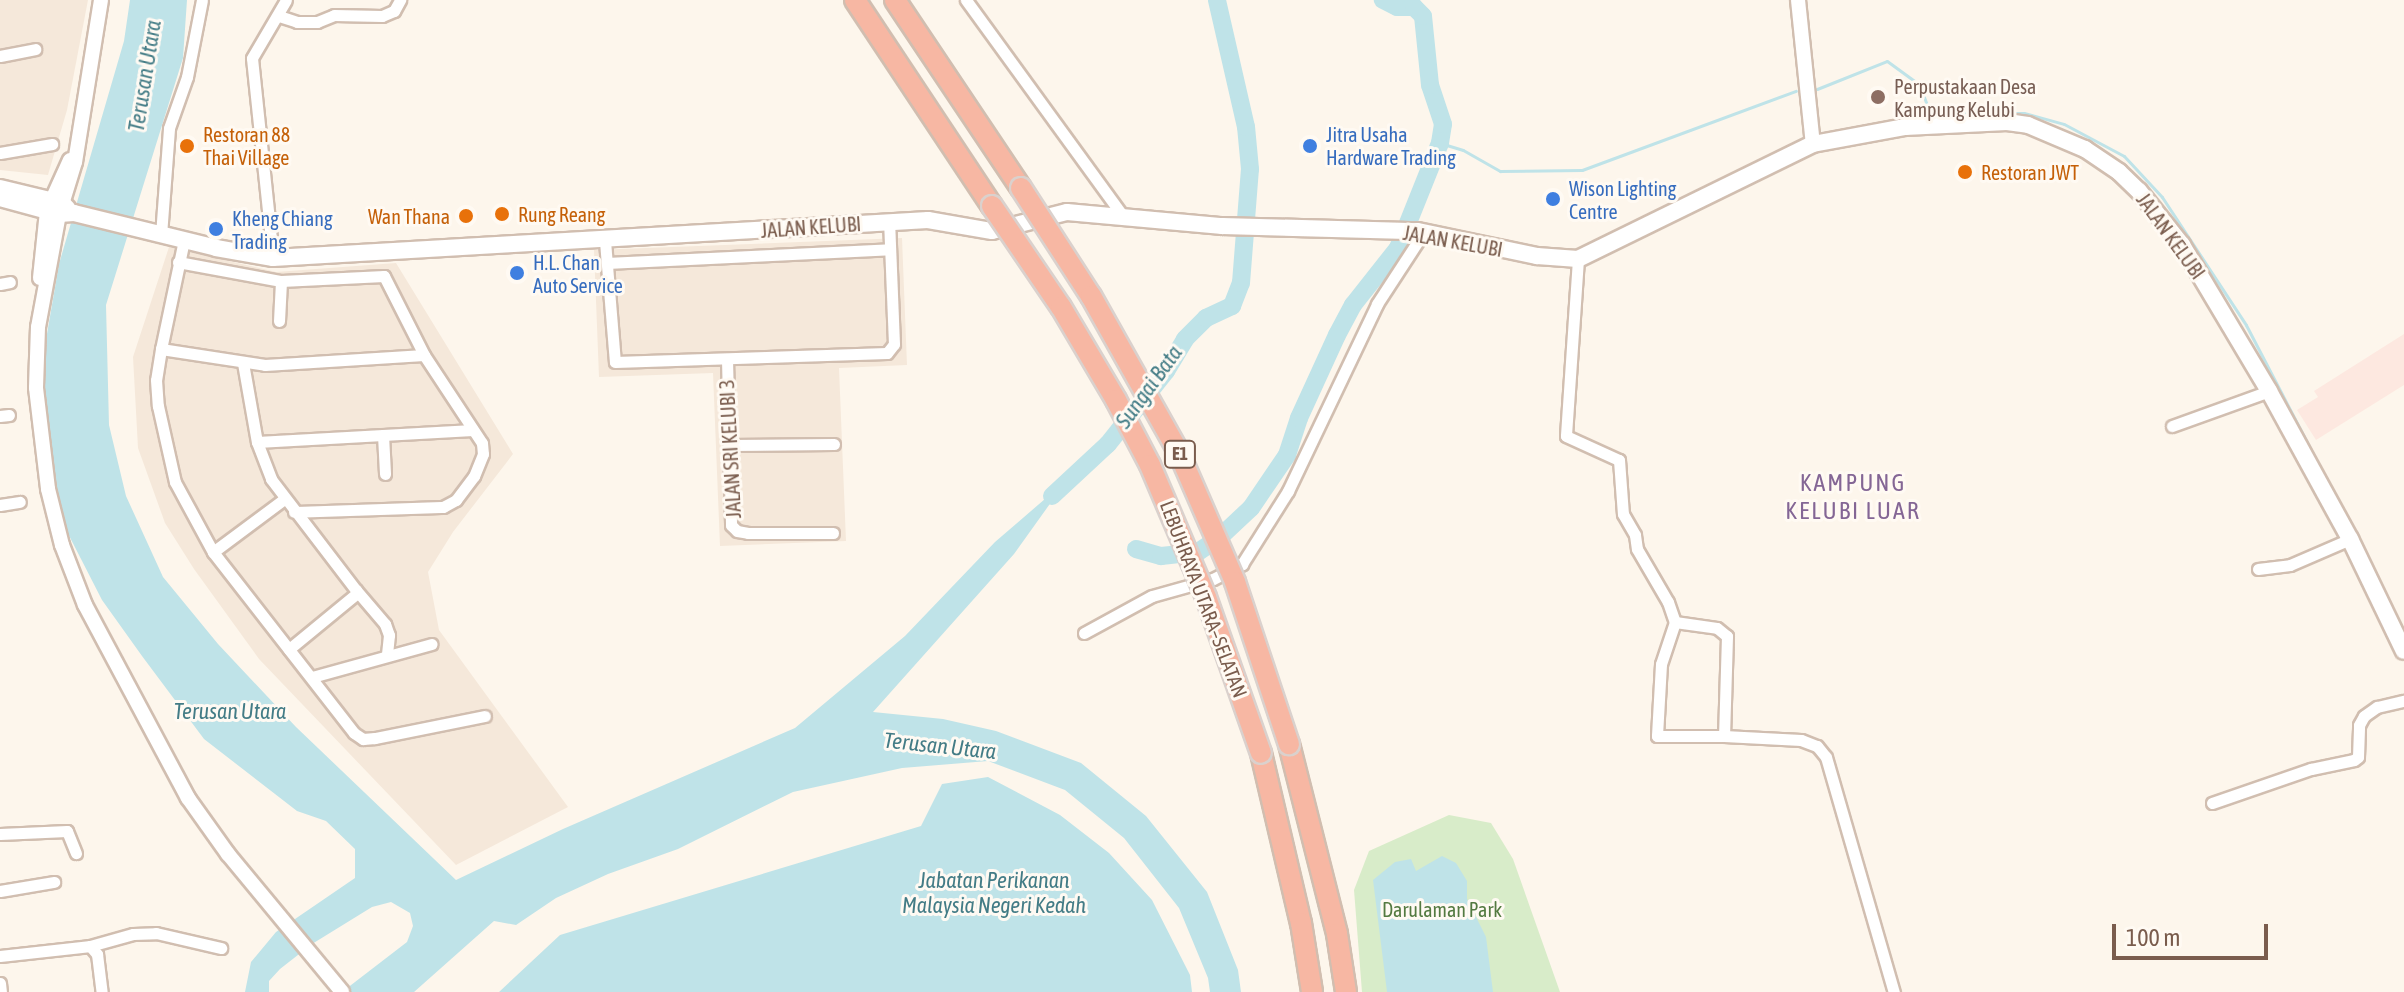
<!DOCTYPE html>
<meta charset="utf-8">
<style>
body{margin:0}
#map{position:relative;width:2404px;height:992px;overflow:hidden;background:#fdf6ec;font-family:"Asap Condensed",sans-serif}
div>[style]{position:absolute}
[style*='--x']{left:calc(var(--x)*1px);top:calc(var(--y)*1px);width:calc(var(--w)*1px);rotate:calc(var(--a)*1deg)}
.residential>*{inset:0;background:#f5e8da}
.commercial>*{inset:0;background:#fde8e0}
.green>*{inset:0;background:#d8ecc9}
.water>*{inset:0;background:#bfe3e8}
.stream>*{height:3px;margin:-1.5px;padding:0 1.5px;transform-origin:1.5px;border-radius:1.5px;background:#bfe3e8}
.river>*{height:18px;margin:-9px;padding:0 9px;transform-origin:9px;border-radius:9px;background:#bfe3e8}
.roads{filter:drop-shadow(2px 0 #d1beb0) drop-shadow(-2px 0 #d1beb0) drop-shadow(0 2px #d1beb0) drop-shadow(0 -2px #d1beb0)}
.minor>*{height:11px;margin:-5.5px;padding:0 5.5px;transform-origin:5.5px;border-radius:5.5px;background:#fff}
.tertiary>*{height:14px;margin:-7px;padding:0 7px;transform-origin:7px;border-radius:7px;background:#fff}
.secondary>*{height:16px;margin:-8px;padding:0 8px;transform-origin:8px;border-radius:8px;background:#fff}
.motorway>*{height:20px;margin:-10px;padding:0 10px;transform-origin:10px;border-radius:10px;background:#f7b7a3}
.bridges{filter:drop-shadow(2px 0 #dad1cd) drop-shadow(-2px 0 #dad1cd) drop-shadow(0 2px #dad1cd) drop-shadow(0 -2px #dad1cd)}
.motorway-bridge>*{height:20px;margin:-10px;padding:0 10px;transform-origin:10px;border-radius:10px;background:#f7b7a3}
.dots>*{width:22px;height:22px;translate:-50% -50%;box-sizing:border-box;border:4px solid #fffaf3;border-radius:50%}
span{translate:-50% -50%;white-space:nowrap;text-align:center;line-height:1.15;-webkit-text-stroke:6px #fffaf3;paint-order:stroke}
.shield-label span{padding:2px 6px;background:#fffaf3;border:2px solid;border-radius:6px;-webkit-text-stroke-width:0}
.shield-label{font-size:18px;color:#7a5c4d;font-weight:700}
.education-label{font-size:20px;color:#785e54}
.left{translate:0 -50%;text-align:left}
.food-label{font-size:20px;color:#c56008}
.right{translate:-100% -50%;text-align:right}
.shop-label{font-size:20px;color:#366cbe}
.street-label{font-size:20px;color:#7a5c4d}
.park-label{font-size:20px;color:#537a41}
.water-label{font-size:22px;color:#437c86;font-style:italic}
.quarter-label{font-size:24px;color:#846695;letter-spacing:2px}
.scale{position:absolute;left:2112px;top:924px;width:156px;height:36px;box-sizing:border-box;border:4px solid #7a5c4d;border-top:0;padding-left:10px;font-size:24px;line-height:28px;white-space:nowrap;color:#7a5c4d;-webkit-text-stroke:6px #fffaf3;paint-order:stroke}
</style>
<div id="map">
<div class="residential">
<i style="clip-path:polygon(0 0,88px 0,67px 110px,48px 175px,0 170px)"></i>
<i style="clip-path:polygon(902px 238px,907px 365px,839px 368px,846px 541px,720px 546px,713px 373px,599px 377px,594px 250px)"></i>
<i style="clip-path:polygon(169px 247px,276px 272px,396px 263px,513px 454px,453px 532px,428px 572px,439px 630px,568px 807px,456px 865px,259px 659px,194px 569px,165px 523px,138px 448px,133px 357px)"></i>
</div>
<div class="commercial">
<i style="clip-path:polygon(2404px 334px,2404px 385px,2316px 440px,2297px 410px,2318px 397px,2314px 391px)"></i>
</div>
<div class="green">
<i style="clip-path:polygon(1449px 815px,1491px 823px,1513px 859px,1560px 992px,1362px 992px,1354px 890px,1369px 851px)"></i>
</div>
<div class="water">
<i style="clip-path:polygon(130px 0,187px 0,183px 58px,106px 305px,109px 425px,126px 496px,163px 577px,218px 644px,296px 727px,456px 880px,563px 829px,795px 728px,905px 636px,995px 542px,1067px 480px,1014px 554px,873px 712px,943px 719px,996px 731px,1081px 763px,1146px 816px,1207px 892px,1238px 970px,1241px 992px,1210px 992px,1208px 978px,1179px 908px,1124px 838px,1065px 790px,988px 761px,902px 768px,793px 792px,678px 849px,608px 874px,556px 898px,516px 925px,494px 921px,414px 992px,342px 992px,407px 942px,413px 926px,410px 913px,391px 902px,372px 907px,312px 944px,280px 969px,269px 981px,269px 992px,245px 992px,251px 962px,276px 932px,355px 878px,355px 849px,326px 821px,297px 811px,204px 739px,142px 656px,102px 600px,59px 516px,44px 432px,42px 363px,59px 264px,124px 41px)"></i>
<i style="clip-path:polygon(988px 777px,1060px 815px,1109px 853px,1152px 900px,1190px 975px,1192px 992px,499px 992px,560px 935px,921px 826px,942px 784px)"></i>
<i style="clip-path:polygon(1442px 856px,1456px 863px,1467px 881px,1467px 899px,1486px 937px,1493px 992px,1387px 992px,1373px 880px,1395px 862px,1411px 859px,1416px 871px)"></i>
</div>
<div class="stream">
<i style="--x:1817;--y:89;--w:75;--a:-21.8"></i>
<i style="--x:1887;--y:61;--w:39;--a:36"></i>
<i style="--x:1919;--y:84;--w:31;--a:69"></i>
<i style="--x:1930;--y:113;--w:94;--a:0"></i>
<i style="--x:2024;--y:113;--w:41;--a:15.4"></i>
<i style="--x:2064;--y:124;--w:68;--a:28.1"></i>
<i style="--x:2124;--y:156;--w:56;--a:47.2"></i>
<i style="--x:2162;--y:197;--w:153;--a:56.7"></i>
<i style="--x:2246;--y:325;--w:193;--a:62.5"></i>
<i style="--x:1440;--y:143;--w:24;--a:17"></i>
<i style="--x:1463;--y:150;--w:43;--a:29.6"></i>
<i style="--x:1500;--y:171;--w:82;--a:-0.7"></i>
<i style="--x:1582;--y:170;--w:228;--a:-20.3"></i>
</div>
<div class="river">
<i style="--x:1052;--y:496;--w:76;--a:-42.9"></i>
<i style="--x:1108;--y:444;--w:93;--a:-51.5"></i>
<i style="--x:1166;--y:371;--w:37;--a:-59"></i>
<i style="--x:1185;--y:339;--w:30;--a:-45"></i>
<i style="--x:1206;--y:318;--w:29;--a:-25"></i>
<i style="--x:1232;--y:306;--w:25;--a:-69"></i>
<i style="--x:1241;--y:283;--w:114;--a:-85.5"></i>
<i style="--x:1250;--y:169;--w:42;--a:-95.4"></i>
<i style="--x:1246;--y:127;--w:130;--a:-102.9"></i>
<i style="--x:1136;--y:549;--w:26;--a:16"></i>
<i style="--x:1161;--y:556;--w:37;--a:-6"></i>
<i style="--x:1198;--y:552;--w:27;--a:-34"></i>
<i style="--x:1220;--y:537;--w:42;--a:-43.1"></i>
<i style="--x:1251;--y:508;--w:64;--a:-55.8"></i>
<i style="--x:1287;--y:455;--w:39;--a:-72"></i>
<i style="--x:1299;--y:418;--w:91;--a:-65.4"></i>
<i style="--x:1337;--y:335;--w:34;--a:-62"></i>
<i style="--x:1353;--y:305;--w:73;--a:-51.7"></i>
<i style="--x:1398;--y:248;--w:113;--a:-68.2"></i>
<i style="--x:1440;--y:143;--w:19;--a:-81"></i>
<i style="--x:1443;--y:124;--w:41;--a:-108.4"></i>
<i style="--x:1430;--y:85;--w:69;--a:-95.8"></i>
<i style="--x:1423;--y:16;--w:13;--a:-135"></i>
<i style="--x:1414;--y:7;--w:17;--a:180"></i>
<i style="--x:1397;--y:7;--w:16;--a:-153"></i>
</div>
<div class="roads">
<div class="minor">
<i style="--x:966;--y:0;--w:267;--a:54"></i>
<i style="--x:279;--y:16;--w:19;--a:18"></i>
<i style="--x:297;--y:22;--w:20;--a:0"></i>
<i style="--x:317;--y:22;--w:18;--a:-22"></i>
<i style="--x:334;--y:15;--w:48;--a:1.2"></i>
<i style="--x:382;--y:16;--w:13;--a:-23"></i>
<i style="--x:394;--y:11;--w:13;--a:-61"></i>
<i style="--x:0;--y:56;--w:36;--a:-11"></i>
<i style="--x:0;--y:153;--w:53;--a:-9.8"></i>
<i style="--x:161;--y:235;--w:107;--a:-85.7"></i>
<i style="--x:169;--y:128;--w:54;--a:-70.6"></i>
<i style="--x:187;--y:77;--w:78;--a:-79"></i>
<i style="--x:184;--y:240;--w:111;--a:101.9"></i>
<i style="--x:161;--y:349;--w:31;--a:99"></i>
<i style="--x:156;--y:380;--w:26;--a:86"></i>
<i style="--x:158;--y:406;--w:78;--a:77.4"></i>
<i style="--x:175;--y:482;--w:80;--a:61.5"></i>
<i style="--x:213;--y:552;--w:229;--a:52.1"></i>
<i style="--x:354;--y:733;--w:11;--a:34"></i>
<i style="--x:363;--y:739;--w:12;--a:-5"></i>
<i style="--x:375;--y:738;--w:112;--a:-11.3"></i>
<i style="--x:605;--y:241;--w:121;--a:85.3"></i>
<i style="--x:615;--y:362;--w:272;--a:-1.9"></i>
<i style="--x:887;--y:353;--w:11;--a:-52"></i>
<i style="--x:894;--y:344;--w:122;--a:-92.3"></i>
<i style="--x:273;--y:258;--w:201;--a:-96"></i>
<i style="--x:252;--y:58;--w:67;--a:-59.6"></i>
<i style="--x:1578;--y:259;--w:177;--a:93.9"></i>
<i style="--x:1566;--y:436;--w:58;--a:24.4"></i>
<i style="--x:1619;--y:460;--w:54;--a:85.8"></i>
<i style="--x:1623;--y:514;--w:24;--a:60"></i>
<i style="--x:1635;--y:535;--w:14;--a:82"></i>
<i style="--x:1637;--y:549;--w:61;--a:59.7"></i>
<i style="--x:1668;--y:602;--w:21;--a:71"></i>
<i style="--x:1675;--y:622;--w:42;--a:8.1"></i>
<i style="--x:1717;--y:628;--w:13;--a:39"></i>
<i style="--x:1727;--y:636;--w:100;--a:91.7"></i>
<i style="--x:1724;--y:736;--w:77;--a:3"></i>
<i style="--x:1801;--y:740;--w:17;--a:21"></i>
<i style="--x:1817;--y:746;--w:14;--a:51"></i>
<i style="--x:1826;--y:757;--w:245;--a:73.9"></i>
<i style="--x:178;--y:262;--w:105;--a:10.5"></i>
<i style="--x:281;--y:281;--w:103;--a:-2.8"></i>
<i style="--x:384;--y:276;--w:89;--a:63.1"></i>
<i style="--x:424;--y:355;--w:105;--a:56.6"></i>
<i style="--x:482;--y:443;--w:11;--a:85"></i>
<i style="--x:483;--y:454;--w:24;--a:112"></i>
<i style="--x:474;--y:476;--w:30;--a:127"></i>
<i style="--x:456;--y:500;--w:15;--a:152"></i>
<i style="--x:443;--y:507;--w:149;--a:178.1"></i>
<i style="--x:607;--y:263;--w:283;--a:-2.8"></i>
<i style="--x:0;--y:284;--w:10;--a:-11"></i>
<i style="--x:279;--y:321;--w:40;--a:-87.1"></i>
<i style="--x:161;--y:349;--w:105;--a:8.7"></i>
<i style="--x:265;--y:365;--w:159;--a:-3.6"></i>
<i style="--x:727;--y:359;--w:166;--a:88.6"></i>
<i style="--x:731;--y:525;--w:8;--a:45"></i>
<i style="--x:737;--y:531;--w:11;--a:10"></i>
<i style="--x:748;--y:533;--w:85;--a:0"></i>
<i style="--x:243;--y:363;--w:80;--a:80"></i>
<i style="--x:257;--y:442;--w:40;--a:69"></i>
<i style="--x:271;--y:479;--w:140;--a:52.6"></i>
<i style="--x:356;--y:590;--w:4;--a:90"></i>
<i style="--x:356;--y:594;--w:87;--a:140.6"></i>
<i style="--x:0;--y:416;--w:9;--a:-6"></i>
<i style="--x:2172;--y:426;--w:103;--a:-19.8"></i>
<i style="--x:383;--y:435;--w:39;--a:87"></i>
<i style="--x:257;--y:442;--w:216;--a:-3.2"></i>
<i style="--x:729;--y:445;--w:105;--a:-0.5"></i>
<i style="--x:0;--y:505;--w:20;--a:-9"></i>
<i style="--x:213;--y:552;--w:89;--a:-36.7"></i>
<i style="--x:2258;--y:569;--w:32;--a:-7"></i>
<i style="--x:2290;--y:565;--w:65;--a:-23.4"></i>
<i style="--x:356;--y:590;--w:45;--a:49.5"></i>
<i style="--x:385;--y:624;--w:12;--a:70"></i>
<i style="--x:389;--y:635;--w:20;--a:96"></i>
<i style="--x:1675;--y:622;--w:44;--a:108.4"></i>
<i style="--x:1661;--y:664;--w:72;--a:93.2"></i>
<i style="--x:1657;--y:736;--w:67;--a:0"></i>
<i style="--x:1084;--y:633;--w:77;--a:-28.6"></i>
<i style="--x:1152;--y:596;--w:63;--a:-15.6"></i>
<i style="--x:1213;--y:579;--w:33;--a:-27"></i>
<i style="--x:1242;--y:564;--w:86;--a:-57.8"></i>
<i style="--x:1288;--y:491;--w:207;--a:-64.5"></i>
<i style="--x:1377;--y:304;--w:86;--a:-56.9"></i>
<i style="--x:312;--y:677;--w:124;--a:-15.4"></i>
<i style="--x:2212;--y:803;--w:105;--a:-19"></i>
<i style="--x:2311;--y:769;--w:44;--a:-11.8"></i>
<i style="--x:2354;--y:760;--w:5;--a:-37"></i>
<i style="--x:2358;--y:757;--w:32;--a:-88"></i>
<i style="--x:2359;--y:725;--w:10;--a:-61"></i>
<i style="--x:2364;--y:716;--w:16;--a:-35"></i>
<i style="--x:2377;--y:707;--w:28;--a:-13"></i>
<i style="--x:0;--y:834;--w:67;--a:-2.6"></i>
<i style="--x:67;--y:831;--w:24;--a:68"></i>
<i style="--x:0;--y:891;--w:55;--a:-9.5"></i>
<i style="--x:90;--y:946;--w:45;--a:-15.6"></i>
<i style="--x:133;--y:934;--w:23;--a:-2"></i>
<i style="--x:156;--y:933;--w:67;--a:13"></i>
<i style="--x:0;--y:956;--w:91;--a:-6.3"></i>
<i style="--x:90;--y:946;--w:11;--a:49"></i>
<i style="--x:97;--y:954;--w:38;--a:83"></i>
<i style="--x:0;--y:983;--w:9;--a:84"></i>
</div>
<div class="tertiary">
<i style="--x:101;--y:0;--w:164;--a:99.1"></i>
<i style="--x:75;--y:162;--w:54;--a:107.1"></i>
<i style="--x:59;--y:214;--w:115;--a:100.5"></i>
<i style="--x:38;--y:327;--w:61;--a:91.9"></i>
<i style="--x:36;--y:388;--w:102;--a:83.2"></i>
<i style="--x:48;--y:489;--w:58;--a:76"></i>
<i style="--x:62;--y:545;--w:64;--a:69"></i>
<i style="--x:85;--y:605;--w:219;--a:61.9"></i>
<i style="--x:188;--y:798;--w:69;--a:54.5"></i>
<i style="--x:228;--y:854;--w:179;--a:50.4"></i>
<i style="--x:1798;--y:0;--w:145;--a:84.1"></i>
<i style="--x:40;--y:278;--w:67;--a:-84"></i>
<i style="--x:47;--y:211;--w:56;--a:-65.7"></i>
</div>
<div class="secondary">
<i style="--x:0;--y:188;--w:64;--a:13.6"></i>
<i style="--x:62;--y:203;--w:8;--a:45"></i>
<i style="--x:0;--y:198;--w:61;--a:15.2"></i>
<i style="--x:59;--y:214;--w:15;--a:-4"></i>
<i style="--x:74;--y:213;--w:146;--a:13.8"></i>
<i style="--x:216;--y:248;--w:58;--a:10"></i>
<i style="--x:273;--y:258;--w:656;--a:-3.32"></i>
<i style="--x:928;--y:220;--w:65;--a:9.8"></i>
<i style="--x:992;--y:231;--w:77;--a:-14.2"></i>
<i style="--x:1067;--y:212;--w:156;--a:5.2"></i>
<i style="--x:1222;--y:226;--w:196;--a:1.5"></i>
<i style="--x:1418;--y:231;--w:122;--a:11.9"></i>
<i style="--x:1537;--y:256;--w:41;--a:4.2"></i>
<i style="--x:1578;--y:259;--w:262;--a:-26.1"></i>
<i style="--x:1813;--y:144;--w:94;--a:-10.5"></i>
<i style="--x:1905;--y:127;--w:102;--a:-2.8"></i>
<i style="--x:2007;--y:122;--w:21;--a:8"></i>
<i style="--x:2028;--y:125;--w:62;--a:22.8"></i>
<i style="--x:2085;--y:149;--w:41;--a:34.1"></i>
<i style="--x:2119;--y:172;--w:28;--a:44"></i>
<i style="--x:2139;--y:191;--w:69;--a:51.5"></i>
<i style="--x:2182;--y:245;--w:170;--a:59.2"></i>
<i style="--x:2269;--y:391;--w:169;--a:61.3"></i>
<i style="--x:2350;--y:539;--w:124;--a:64.3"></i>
</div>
<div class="motorway">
<i style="--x:855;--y:0;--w:247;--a:56.4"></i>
<i style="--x:895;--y:0;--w:226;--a:56.2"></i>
<i style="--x:1289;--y:744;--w:196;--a:75.8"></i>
<i style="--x:1337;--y:934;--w:59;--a:81.2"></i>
<i style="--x:1261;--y:753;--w:175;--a:76.8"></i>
<i style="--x:1301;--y:923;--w:70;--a:80.9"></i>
</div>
</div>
<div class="bridges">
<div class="motorway-bridge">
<i style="--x:1021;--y:188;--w:129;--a:57.1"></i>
<i style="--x:1091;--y:296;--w:180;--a:60.7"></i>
<i style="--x:1179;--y:453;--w:141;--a:66.5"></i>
<i style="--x:1235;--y:582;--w:171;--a:71.6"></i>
<i style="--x:992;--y:206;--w:122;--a:55.7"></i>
<i style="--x:1061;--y:307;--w:108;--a:59.4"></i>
<i style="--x:1116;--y:400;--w:73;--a:62.4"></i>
<i style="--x:1150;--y:465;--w:143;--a:67"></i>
<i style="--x:1206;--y:597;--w:165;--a:70.6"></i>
</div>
</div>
<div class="dots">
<i style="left:1878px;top:97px;background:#8d6e63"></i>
<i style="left:187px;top:146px;background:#e8710a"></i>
<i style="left:1310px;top:146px;background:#3f7fe0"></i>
<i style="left:1965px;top:172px;background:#e8710a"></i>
<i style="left:1553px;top:199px;background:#3f7fe0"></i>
<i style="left:502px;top:214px;background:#e8710a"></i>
<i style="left:466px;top:216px;background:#e8710a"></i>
<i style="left:216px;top:229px;background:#3f7fe0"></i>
<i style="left:517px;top:273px;background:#3f7fe0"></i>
</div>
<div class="shield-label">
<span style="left:1180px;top:454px">E1</span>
</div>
<div class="education-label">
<span class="left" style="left:1894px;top:98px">Perpustakaan Desa<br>Kampung Kelubi</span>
</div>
<div class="food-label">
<span class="left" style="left:203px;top:146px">Restoran 88<br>Thai Village</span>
<span class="left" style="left:1981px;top:172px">Restoran JWT</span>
<span class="left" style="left:518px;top:214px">Rung Reang</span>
<span class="right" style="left:450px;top:216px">Wan Thana</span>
</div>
<div class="shop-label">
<span class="left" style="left:1326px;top:146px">Jitra Usaha<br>Hardware Trading</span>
<span class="left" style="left:1569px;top:200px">Wison Lighting<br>Centre</span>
<span class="left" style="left:232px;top:230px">Kheng Chiang<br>Trading</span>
<span class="left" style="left:533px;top:274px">H.L. Chan<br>Auto Service</span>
</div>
<div class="street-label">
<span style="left:811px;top:227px;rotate:-4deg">JALAN KELUBI</span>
<span style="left:2171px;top:236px;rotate:54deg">JALAN KELUBI</span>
<span style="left:1453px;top:241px;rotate:10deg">JALAN KELUBI</span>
<span style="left:730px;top:449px;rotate:-93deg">JALAN SRI KELUBI 3</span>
<span style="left:1204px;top:599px;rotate:69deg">LEBUHRAYA UTARA–SELATAN</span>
</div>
<div class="park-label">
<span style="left:1442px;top:909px">Darulaman Park</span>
</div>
<div class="water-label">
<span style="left:145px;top:76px;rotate:-81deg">Terusan Utara</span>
<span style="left:1149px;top:387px;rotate:-54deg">Sungai Bata</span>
<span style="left:230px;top:712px">Terusan Utara</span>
<span style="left:940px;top:746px;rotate:6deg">Terusan Utara</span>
<span style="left:994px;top:893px">Jabatan Perikanan<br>Malaysia Negeri Kedah</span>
</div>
<div class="quarter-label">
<span style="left:1853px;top:497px">KAMPUNG<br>KELUBI LUAR</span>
</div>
<div class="scale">100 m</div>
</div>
